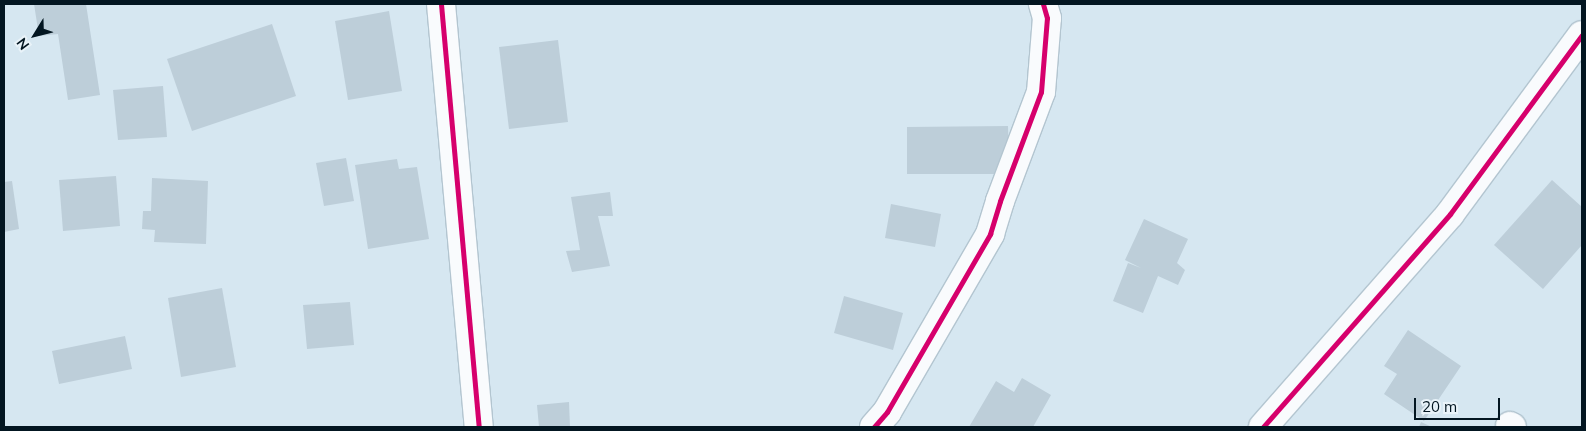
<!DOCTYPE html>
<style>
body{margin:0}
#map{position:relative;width:1586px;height:431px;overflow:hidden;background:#d6e7f1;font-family:Mulish,sans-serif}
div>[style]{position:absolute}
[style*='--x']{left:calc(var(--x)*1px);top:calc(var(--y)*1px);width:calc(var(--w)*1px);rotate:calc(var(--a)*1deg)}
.building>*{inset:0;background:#bdced9}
.roads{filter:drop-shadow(1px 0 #b3c5d0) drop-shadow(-1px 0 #b3c5d0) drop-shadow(0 1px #b3c5d0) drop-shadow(0 -1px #b3c5d0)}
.street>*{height:28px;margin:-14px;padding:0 14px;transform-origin:14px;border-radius:14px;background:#f9fbfd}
.cycleway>*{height:5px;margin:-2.5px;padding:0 2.5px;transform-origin:2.5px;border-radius:2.5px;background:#d6006c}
span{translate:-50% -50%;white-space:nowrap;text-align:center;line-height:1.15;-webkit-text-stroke:4px #e9f3f9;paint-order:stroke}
.frame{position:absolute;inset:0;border:5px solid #031621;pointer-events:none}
.north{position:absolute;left:10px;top:10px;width:50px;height:50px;-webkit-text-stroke:4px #e9f3f9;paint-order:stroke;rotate:234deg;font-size:14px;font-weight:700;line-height:20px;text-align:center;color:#031621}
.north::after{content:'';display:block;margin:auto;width:18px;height:22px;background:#031621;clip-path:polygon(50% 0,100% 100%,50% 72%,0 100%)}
.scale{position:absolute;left:1414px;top:398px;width:86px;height:22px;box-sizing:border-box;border:2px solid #031621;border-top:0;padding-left:6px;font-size:15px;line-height:18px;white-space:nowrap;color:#031621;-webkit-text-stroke:4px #e9f3f9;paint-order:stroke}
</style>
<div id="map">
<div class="building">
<i style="clip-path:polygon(34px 4px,86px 4px,100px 95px,68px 100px,58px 34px,39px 36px)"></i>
<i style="clip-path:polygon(389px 11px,402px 91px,348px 100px,335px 21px)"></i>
<i style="clip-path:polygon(272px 24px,296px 96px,192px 131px,167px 59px)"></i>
<i style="clip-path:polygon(558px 40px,568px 122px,509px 129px,499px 47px)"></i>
<i style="clip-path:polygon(163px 86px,167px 137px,118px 140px,113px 90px)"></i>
<i style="clip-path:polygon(1008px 126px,1009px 174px,907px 174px,907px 127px)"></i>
<i style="clip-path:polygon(346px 158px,354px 201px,324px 206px,316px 163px)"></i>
<i style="clip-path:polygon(397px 159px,399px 169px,417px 167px,429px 239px,368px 249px,355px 165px)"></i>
<i style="clip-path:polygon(116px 176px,120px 226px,63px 231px,59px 180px)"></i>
<i style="clip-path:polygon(152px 178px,208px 181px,206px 244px,154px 242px,155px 230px,142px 229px,143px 211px,151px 211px)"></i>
<i style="clip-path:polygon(1552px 180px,1582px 207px,1582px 245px,1543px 289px,1494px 245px)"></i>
<i style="clip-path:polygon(12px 181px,19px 229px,4px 232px,4px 182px)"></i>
<i style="clip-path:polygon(610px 192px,613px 216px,598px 216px,610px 266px,572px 272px,566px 251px,580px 250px,571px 197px)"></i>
<i style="clip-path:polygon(891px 204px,941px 214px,935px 247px,885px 238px)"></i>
<i style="clip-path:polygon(1144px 219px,1188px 239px,1177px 263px,1185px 270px,1178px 285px,1158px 276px,1143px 313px,1113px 301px,1128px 263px,1141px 268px,1125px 260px)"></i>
<i style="clip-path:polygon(222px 288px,236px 367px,181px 377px,168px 298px)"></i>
<i style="clip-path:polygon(844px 296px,903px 313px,893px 350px,834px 333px)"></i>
<i style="clip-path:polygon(350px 302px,354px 345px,307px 349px,303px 305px)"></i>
<i style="clip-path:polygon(1408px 330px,1461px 366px,1424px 421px,1384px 394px,1397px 374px,1384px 366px)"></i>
<i style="clip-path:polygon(125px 336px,132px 369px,59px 384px,52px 351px)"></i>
<i style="clip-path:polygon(1022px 378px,1051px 395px,1033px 427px,969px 427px,996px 381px,1014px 392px)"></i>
<i style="clip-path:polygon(569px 402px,570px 427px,539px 427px,537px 405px)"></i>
<i style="clip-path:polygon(1421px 422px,1432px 427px,1419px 427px)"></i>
</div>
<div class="roads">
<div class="street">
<i style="--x:441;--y:4;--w:425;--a:84.9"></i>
<i style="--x:1510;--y:426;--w:2;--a:27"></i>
<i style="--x:874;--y:427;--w:20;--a:-49"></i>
<i style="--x:887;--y:412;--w:206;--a:-59.9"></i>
<i style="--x:990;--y:234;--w:34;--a:-73"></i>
<i style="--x:1000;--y:201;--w:116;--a:-69.4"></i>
<i style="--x:1041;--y:92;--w:74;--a:-85.4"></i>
<i style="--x:1047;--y:18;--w:15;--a:-106"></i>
<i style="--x:1263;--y:427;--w:283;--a:-48.7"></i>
<i style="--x:1450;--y:214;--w:222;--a:-53.6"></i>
</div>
</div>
<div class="cycleway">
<i style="--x:441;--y:4;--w:425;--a:84.9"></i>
<i style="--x:874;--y:427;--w:20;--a:-49"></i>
<i style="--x:887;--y:412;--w:206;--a:-59.9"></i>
<i style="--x:990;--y:234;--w:34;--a:-73"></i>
<i style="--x:1000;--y:201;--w:116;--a:-69.4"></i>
<i style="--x:1041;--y:92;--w:74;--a:-85.4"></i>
<i style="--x:1047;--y:18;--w:15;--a:-106"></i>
<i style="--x:1263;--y:427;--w:283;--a:-48.7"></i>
<i style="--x:1450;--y:214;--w:222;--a:-53.6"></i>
</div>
<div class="frame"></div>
<div class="north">N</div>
<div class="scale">20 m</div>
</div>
